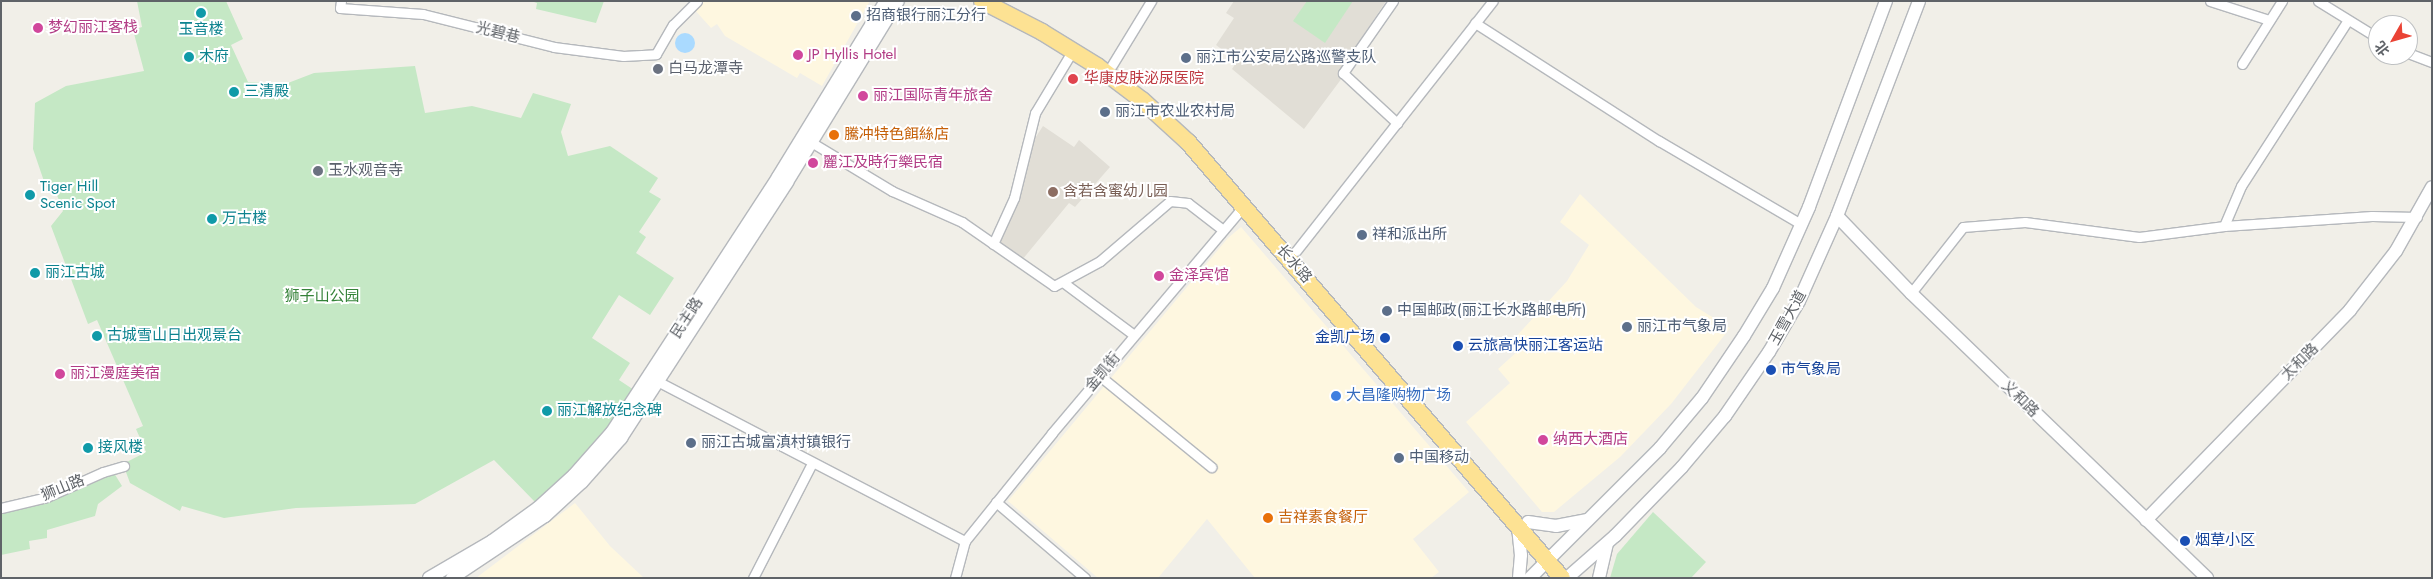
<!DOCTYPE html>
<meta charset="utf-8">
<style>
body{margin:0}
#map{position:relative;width:2433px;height:579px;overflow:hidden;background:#f1efe8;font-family:Jost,"Noto Sans SC",sans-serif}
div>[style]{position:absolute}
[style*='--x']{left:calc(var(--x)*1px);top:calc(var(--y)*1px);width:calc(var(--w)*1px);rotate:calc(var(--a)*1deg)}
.commercial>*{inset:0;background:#fef7e0}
.education>*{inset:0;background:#e1ded6}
.green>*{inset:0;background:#c5e8c5}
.water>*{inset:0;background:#aadaff}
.round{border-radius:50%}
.roads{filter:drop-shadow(1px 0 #b5b8bc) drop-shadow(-1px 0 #b5b8bc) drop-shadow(0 1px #b5b8bc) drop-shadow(0 -1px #b5b8bc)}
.street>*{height:9px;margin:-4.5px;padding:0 4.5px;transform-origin:4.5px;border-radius:4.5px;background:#fff}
.secondary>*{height:12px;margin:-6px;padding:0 6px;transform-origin:6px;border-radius:6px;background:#fff}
.highway>*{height:16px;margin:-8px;padding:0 8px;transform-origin:8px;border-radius:8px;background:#fde293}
.dots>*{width:14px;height:14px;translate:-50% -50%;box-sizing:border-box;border:2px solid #fff;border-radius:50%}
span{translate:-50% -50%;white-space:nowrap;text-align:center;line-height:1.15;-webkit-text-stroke:4px #fff;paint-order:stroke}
.service-label{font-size:15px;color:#4e5e75}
.left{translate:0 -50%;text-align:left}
.hotel-label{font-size:15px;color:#b23c85}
.culture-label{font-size:15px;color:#0d838f}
.street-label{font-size:15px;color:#5f6368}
.worship-label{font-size:15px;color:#5b616d}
.health-label{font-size:15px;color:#be3a42}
.food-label{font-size:15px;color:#c56008}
.education-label{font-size:15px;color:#785e54}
.park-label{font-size:15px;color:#348238}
.transit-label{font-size:15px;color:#164399}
.right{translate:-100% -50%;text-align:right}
.shop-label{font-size:15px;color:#366cbe}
.frame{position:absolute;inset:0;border:2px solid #5f6368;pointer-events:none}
.north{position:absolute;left:2368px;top:15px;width:50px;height:50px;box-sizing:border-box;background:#fff;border:1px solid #bfc1c3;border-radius:50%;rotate:232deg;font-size:14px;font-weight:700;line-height:20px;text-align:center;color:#5f6368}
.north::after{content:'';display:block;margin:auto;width:18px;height:22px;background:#ea4335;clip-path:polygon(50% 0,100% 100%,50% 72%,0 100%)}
</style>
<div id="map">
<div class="commercial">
<i style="clip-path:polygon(703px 1px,870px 1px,822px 86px,800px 73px,797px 78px,725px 36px,717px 24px,711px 28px,694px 9px)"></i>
<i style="clip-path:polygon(1580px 194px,1696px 307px,1730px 328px,1671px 404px,1620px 457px,1554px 512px,1542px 512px,1466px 422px,1510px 383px,1498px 369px,1519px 350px,1512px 341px,1567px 281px,1589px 245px,1560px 222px)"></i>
<i style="clip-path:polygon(1241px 227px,1469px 492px,1413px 539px,1439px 572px,1431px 578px,1255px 578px,1207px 519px,1158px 578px,1098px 578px,1008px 501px,1228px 238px)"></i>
<i style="clip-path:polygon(575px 503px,610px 546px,644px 578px,476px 578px)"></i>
</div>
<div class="education">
<i style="clip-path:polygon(1234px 1px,1386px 1px,1338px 74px,1342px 78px,1304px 129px,1232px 69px,1237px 61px,1216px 45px,1234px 18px,1226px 13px)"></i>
<i style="clip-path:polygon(1043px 126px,1074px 147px,1079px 140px,1110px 167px,1075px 207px,1069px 203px,1022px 260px,997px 242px,1030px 146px)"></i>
</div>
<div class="green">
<i style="clip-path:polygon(137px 1px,226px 1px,243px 39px,231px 45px,248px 82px,288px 83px,314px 73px,415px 66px,425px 113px,472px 106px,521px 118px,533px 93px,571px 104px,561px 132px,568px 156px,610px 146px,658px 178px,649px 192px,661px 199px,639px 232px,646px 237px,636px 253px,674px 278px,650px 315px,619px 295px,592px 338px,630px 363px,619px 380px,634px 390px,594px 447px,548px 492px,535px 502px,494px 460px,415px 504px,296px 508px,224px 518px,182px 506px,180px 511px,130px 483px,123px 464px,146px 452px,136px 429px,143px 426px,97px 320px,88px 324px,51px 226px,63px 211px,55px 190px,48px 193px,33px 149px,35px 103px,66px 86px,144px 71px,133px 30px,142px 27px)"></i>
<i style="clip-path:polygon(531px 1px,604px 1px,596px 23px,536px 9px,537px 3px)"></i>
<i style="clip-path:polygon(1307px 1px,1353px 1px,1325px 43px,1293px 21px)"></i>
<i style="clip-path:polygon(114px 473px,122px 486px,98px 504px,95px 516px,47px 530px,47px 538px,29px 541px,30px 549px,1px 555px,1px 512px,48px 501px)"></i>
<i style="clip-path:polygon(1653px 512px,1706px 562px,1691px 578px,1610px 578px,1617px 554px)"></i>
</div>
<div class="water">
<i class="round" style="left:675px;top:33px;width:20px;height:20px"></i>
</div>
<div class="roads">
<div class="street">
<i style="--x:341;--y:1;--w:7;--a:98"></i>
<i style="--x:340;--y:8;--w:83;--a:4.1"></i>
<i style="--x:423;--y:14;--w:135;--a:14.1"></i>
<i style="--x:554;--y:47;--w:70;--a:7.4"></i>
<i style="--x:623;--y:56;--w:33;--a:-3"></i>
<i style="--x:656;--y:54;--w:34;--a:-60"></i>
<i style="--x:673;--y:25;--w:34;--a:-45"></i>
<i style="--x:1393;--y:1;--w:88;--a:124.8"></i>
<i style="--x:1343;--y:73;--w:74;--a:42.8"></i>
<i style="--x:2210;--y:1;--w:62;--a:17.9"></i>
<i style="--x:2318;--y:1;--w:70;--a:31.7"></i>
<i style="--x:1475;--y:23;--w:219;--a:32.7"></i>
<i style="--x:1659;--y:141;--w:164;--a:30.3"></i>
<i style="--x:2408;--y:53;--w:26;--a:21"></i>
<i style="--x:2242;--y:64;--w:75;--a:-57.6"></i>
<i style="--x:1112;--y:65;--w:75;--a:-58.6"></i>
<i style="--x:811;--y:142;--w:95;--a:31.2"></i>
<i style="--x:892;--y:191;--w:77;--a:23.9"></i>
<i style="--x:962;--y:222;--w:112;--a:34.8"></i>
<i style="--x:1054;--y:286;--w:52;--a:-28.5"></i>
<i style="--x:1100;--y:261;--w:92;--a:-40.6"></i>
<i style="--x:1170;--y:201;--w:18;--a:6"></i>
<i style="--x:1188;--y:203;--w:44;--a:37.6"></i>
<i style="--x:2224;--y:226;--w:43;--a:-67"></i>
<i style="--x:2241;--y:186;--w:197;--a:-57.2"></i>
<i style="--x:993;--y:244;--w:51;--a:-65.5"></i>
<i style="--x:1014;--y:198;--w:88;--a:-76.1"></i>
<i style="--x:1035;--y:113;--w:74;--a:-58.9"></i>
<i style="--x:1296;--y:251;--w:318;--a:-51.8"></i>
<i style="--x:1064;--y:283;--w:87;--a:36.6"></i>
<i style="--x:1911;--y:293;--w:84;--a:-51.8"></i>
<i style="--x:1963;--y:227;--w:62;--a:-4.6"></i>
<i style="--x:2025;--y:222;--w:115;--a:7.5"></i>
<i style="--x:2139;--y:237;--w:86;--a:-7.4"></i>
<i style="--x:2224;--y:226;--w:148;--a:-3.9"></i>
<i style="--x:2372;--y:216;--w:45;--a:1.3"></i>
<i style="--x:1100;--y:376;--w:144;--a:39.3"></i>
<i style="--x:659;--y:382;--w:345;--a:27.5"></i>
<i style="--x:996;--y:502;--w:117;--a:40.5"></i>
<i style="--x:1;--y:508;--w:47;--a:-13.4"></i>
<i style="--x:47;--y:497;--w:61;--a:-24.1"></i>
<i style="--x:103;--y:472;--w:22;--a:-16"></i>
<i style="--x:753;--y:578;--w:129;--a:-62.8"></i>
<i style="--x:955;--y:578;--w:38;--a:-75"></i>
<i style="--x:965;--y:541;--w:139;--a:-51.1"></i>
<i style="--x:1052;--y:433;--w:297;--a:-49.8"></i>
</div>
<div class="secondary">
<i style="--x:1837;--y:216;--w:107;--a:46.1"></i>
<i style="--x:1911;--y:293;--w:411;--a:43.9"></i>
<i style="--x:2146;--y:520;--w:293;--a:-45.8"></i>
<i style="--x:2350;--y:310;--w:75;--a:-52.1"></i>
<i style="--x:2396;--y:251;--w:73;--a:-60.6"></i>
<i style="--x:1528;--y:522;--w:28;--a:8"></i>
<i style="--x:1556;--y:526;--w:32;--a:-11"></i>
<i style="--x:1518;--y:527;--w:28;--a:84"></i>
<i style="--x:1521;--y:555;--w:23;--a:95"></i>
<i style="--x:429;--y:578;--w:73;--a:-30.4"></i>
<i style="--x:492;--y:541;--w:57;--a:-35.7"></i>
<i style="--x:538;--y:508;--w:49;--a:-42.5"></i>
<i style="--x:574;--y:475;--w:57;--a:-48.5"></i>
<i style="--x:612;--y:432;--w:304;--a:-56.9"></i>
<i style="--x:778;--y:177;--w:206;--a:-58.5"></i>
<i style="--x:452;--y:578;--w:112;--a:-33.7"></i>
<i style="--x:545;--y:516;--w:50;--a:-42.6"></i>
<i style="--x:582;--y:482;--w:59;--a:-48.4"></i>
<i style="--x:621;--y:438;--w:305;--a:-57"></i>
<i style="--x:787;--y:182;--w:212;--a:-58.5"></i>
<i style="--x:1530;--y:578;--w:184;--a:-45"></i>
<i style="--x:1660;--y:448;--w:65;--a:-50"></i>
<i style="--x:1702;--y:398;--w:75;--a:-55.9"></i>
<i style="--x:1744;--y:336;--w:56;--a:-58.9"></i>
<i style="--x:1773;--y:288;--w:89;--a:-66"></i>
<i style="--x:1809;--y:207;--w:220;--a:-69.5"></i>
<i style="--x:1567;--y:578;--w:64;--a:-41.2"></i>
<i style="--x:1615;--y:536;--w:96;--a:-45.8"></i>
<i style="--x:1682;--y:467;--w:67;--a:-49.9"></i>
<i style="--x:1725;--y:416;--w:78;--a:-55.5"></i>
<i style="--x:1769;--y:352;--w:59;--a:-59.5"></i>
<i style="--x:1799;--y:301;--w:93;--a:-65.9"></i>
<i style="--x:1837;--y:216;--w:230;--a:-69.1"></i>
<i style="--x:1599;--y:578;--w:35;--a:-77"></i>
</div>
<div class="highway">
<i style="--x:982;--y:1;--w:68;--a:27.3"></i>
<i style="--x:1042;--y:32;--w:65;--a:31.7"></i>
<i style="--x:1097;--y:66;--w:56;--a:37.1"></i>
<i style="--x:1142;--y:100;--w:62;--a:42.4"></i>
<i style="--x:1188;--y:142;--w:574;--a:49.38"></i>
</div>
</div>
<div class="dots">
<i style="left:201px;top:13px;background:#0f9aa8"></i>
<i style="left:856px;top:16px;background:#5c6f8a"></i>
<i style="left:38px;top:28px;background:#d1479c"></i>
<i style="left:798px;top:55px;background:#d1479c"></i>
<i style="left:189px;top:57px;background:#0f9aa8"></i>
<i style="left:1186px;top:58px;background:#5c6f8a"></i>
<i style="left:658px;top:69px;background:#6b7280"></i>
<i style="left:1073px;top:79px;background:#e0444e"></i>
<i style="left:234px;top:92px;background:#0f9aa8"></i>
<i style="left:863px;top:96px;background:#d1479c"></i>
<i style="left:1105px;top:112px;background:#5c6f8a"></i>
<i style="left:834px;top:135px;background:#e8710a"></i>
<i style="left:813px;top:163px;background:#d1479c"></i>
<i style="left:318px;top:171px;background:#6b7280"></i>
<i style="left:1053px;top:192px;background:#8d6e63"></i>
<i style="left:30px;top:195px;background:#0f9aa8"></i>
<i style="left:212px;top:219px;background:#0f9aa8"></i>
<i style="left:1362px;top:235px;background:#5c6f8a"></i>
<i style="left:35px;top:273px;background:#0f9aa8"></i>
<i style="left:1159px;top:276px;background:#d1479c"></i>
<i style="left:1387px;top:311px;background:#5c6f8a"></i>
<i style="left:1627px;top:327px;background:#5c6f8a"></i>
<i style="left:97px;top:336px;background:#0f9aa8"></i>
<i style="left:1385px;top:338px;background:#1a4fb4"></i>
<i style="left:1458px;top:346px;background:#1a4fb4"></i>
<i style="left:1771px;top:370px;background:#1a4fb4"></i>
<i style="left:60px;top:374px;background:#d1479c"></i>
<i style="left:1336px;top:396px;background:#3f7fe0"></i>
<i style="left:547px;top:411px;background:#0f9aa8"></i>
<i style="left:1543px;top:440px;background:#d1479c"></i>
<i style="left:691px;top:443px;background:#5c6f8a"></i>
<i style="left:88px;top:448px;background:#0f9aa8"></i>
<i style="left:1399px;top:458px;background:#5c6f8a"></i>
<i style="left:1268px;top:518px;background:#e8710a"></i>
<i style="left:2185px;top:541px;background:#1a4fb4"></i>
</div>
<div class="service-label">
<span class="left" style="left:866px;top:16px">招商银行丽江分行</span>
<span class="left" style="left:1196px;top:58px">丽江市公安局公路巡警支队</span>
<span class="left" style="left:1115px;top:112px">丽江市农业农村局</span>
<span class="left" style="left:1372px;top:235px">祥和派出所</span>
<span class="left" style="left:1397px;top:311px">中国邮政(丽江长水路邮电所)</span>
<span class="left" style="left:1637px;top:327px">丽江市气象局</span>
<span class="left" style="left:701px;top:443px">丽江古城富滇村镇银行</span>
<span class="left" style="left:1409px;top:458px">中国移动</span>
</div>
<div class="hotel-label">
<span class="left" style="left:48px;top:28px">梦幻丽江客栈</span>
<span class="left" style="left:808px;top:55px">JP Hyllis Hotel</span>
<span class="left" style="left:873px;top:96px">丽江国际青年旅舍</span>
<span class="left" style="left:823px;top:163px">麗江及時行樂民宿</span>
<span class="left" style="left:1169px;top:276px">金泽宾馆</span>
<span class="left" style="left:70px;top:374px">丽江漫庭美宿</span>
<span class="left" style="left:1553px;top:440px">纳西大酒店</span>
</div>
<div class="culture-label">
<span style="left:201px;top:30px">玉音楼</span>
<span class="left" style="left:199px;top:57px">木府</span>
<span class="left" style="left:244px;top:92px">三清殿</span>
<span class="left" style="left:40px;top:195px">Tiger Hill<br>Scenic Spot</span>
<span class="left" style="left:222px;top:219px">万古楼</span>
<span class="left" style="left:45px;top:273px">丽江古城</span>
<span class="left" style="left:107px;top:336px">古城雪山日出观景台</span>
<span class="left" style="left:557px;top:411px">丽江解放纪念碑</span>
<span class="left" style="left:98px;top:448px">接风楼</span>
</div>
<div class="street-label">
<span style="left:498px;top:33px;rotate:14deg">光碧巷</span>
<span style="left:1294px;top:264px;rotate:49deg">长水路</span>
<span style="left:687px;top:318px;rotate:-57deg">民主路</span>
<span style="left:1788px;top:318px;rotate:-61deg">玉雪大道</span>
<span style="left:2300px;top:362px;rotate:-45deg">太和路</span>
<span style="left:1103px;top:372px;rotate:-50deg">金凯街</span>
<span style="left:2020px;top:399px;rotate:44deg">义和路</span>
<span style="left:63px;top:488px;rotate:-22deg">狮山路</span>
</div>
<div class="worship-label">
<span class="left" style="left:668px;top:69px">白马龙潭寺</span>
<span class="left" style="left:328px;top:171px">玉水观音寺</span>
</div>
<div class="health-label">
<span class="left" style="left:1084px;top:79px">华康皮肤泌尿医院</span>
</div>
<div class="food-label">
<span class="left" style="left:844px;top:135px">騰冲特色餌絲店</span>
<span class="left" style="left:1278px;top:518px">吉祥素食餐厅</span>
</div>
<div class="education-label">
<span class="left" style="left:1063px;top:192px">含若含蜜幼儿园</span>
</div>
<div class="park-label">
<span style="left:322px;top:297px">狮子山公园</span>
</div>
<div class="transit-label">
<span class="right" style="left:1375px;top:338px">金凯广场</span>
<span class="left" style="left:1468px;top:346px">云旅高快丽江客运站</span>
<span class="left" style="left:1781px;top:370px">市气象局</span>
<span class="left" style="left:2195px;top:541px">烟草小区</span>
</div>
<div class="shop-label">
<span class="left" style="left:1346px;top:396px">大昌隆购物广场</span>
</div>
<div class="frame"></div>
<div class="north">北</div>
</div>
